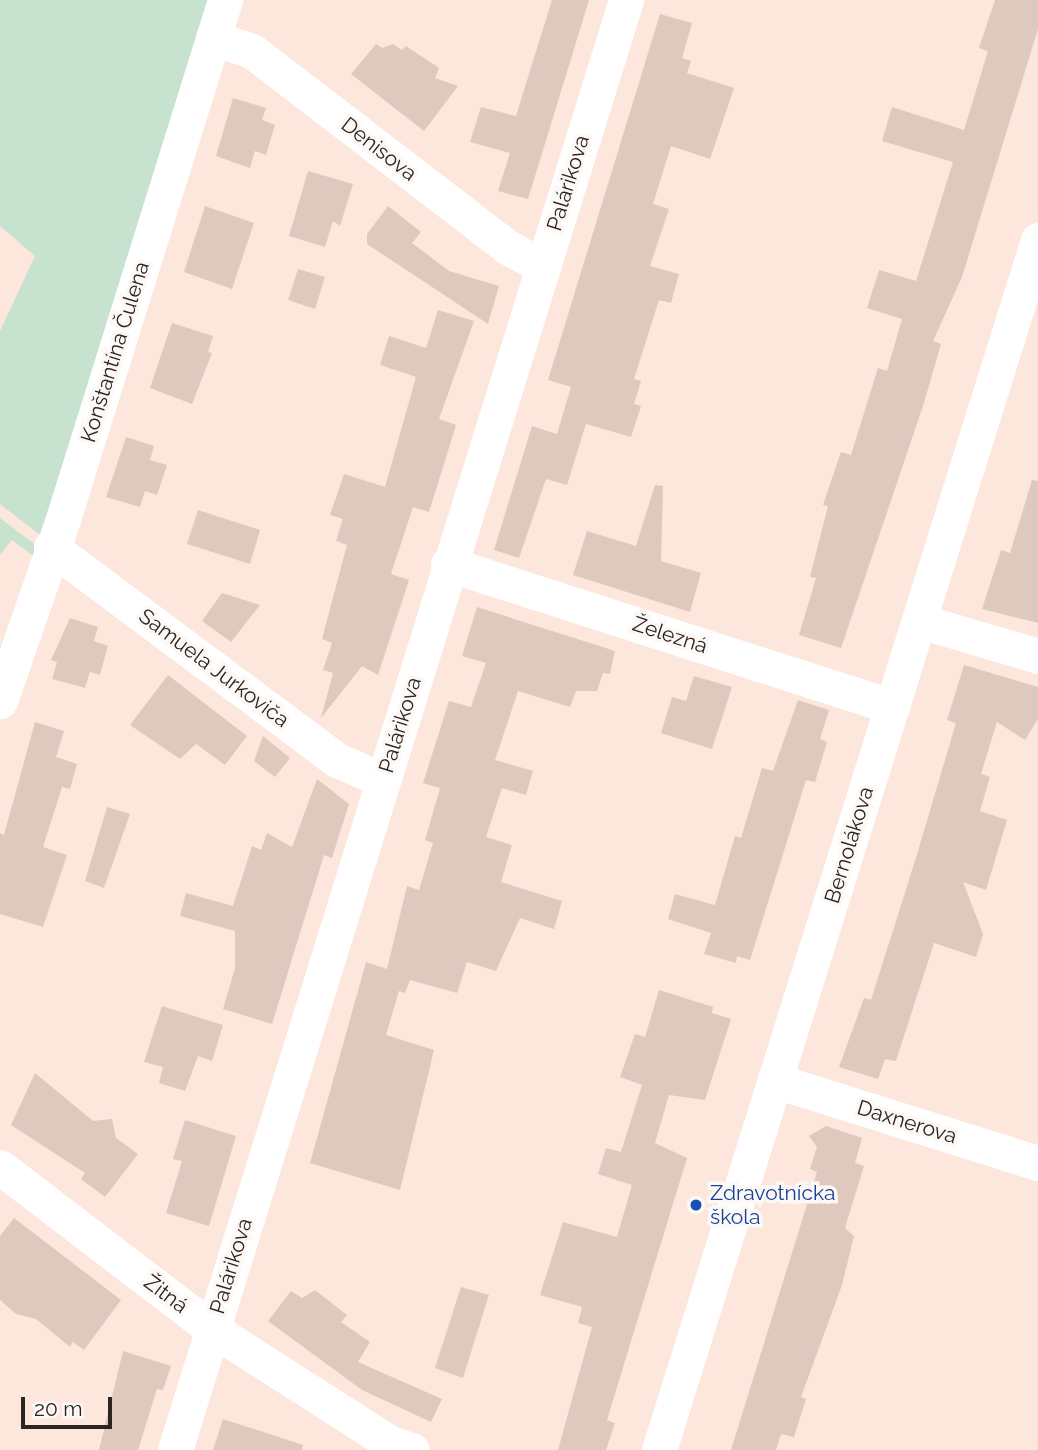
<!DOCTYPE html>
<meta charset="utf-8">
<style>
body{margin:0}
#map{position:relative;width:1038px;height:1450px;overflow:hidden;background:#fde6dc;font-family:Raleway,sans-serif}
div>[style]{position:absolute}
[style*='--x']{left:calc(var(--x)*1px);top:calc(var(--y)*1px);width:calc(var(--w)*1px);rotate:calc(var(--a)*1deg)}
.green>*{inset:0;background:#c7e3d0}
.building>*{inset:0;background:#dfc9bf}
.minor>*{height:35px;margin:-17.5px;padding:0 17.5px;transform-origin:17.5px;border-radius:17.5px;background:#fff}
.dots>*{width:19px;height:19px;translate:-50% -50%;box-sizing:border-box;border:4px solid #fcf8f6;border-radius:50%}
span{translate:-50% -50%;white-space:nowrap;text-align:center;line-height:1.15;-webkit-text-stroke:7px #fcf8f6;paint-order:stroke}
.street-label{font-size:21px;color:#2c2420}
.transit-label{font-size:21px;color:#164399}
.left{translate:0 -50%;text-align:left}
.scale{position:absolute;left:21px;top:1397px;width:91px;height:32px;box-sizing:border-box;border:4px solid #2c2420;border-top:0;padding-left:9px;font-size:21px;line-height:24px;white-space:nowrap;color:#2c2420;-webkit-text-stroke:5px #fcf8f6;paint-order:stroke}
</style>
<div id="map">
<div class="green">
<i style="clip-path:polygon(0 0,212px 0,40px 535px,0 504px,0 331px,35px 256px,0 226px)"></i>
<i style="clip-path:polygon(0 518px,37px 546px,33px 556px,12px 540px,0 555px)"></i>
</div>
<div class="building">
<i style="clip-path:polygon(552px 0,589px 0,528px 199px,498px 191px,510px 153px,470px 142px,481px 107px,516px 116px)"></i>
<i style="clip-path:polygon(995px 0,1038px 0,1038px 29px,962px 277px,933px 341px,941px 344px,923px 406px,841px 648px,799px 635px,816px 578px,810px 577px,828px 506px,823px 505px,841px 452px,851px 455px,878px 368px,887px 371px,902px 319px,867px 308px,879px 270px,916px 281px,953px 162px,882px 141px,892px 107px,964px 130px,988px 51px,979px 48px)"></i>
<i style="clip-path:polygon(660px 14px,692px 23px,682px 58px,691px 61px,687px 73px,734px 88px,710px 159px,671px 146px,653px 204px,669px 209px,650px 266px,679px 274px,671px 303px,659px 300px,634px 379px,641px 381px,634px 404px,641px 406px,631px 437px,586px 424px,567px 485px,546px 479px,519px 558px,494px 550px,532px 426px,557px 434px,571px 387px,548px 380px)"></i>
<i style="clip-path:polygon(376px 44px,382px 48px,393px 44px,402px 50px,406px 46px,439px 68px,435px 78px,458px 86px,424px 131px,351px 74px)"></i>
<i style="clip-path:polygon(233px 98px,266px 108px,262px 120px,275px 125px,266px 155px,255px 151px,250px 168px,216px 156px)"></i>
<i style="clip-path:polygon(308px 171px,353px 184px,340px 226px,333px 221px,325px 247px,289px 236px)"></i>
<i style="clip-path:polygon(205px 206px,254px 223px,232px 289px,184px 272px)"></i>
<i style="clip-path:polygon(388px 206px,421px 232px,412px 243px,449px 271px,499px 286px,488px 324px,367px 244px,367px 234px)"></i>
<i style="clip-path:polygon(298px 269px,325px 277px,315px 309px,288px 300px)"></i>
<i style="clip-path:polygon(438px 310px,474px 321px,439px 419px,456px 425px,429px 512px,413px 507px,391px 574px,409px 580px,378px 675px,362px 666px,321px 718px,333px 673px,323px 670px,332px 643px,322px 639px,347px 545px,336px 541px,343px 519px,330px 515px,344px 474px,385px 487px,416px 377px,380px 365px,389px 336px,426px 348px)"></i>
<i style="clip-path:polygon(172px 323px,213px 336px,208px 352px,212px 353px,192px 404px,150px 388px)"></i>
<i style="clip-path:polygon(126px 437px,154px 446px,150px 460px,167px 465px,157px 495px,145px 491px,140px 507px,106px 497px)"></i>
<i style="clip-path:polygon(1032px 480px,1038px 481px,1038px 623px,982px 609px,1001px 550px,1010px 553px)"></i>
<i style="clip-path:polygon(655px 485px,663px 486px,661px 561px,701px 573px,690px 612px,573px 575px,587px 531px,636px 546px)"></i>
<i style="clip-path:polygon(198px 510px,260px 530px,250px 564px,187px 544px)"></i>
<i style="clip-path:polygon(222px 593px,260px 605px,231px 642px,202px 621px)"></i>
<i style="clip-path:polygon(477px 607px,615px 651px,610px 674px,603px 673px,597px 691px,576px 691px,570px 707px,518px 691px,495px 760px,533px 771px,526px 795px,502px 788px,486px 837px,512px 845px,501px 882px,562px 901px,554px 929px,520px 918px,496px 971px,467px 962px,457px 993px,410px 980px,405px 993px,399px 991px,386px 1035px,434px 1050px,400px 1190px,310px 1163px,366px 962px,387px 969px,407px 886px,419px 890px,433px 843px,425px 840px,440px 788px,423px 783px,449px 701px,471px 707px,486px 663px,462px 656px)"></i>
<i style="clip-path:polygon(70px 618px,98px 627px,94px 641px,108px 646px,100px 675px,90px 672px,85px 688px,52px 679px,57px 662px,51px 660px)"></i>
<i style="clip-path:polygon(964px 665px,1038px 687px,1038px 719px,1025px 740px,997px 722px,981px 774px,990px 777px,980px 811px,1007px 820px,986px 890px,963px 882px,983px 934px,976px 957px,934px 943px,896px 1061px,885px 1059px,878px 1079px,839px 1067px,864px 998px,871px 1000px,915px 861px,956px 723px,947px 720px)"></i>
<i style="clip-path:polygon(168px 675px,247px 736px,225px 765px,196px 744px,180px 759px,130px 725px)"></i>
<i style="clip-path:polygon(694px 676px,732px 687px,712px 749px,661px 733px,672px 697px,686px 701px)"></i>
<i style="clip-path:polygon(798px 700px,829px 710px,820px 739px,827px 742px,815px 782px,806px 780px,750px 960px,737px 956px,736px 963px,704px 954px,711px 933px,668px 919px,675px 894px,715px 905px,735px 836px,741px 838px,762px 768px,773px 771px)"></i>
<i style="clip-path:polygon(35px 722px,64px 731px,56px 757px,77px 764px,70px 789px,62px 787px,43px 847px,67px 855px,43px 927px,0 914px,0 833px,4px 835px)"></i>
<i style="clip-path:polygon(263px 736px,290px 758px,275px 777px,254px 761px)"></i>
<i style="clip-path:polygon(317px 779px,349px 804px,332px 858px,324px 855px,272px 1024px,223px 1009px,235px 968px,235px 931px,180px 916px,186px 893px,233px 906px,252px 846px,261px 850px,267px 833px,292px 847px)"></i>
<i style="clip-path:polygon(107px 807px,130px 814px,104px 888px,85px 881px)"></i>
<i style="clip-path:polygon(659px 990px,713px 1007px,712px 1013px,731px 1019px,705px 1100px,669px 1095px,655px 1143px,687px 1158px,607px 1420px,615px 1423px,606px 1450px,558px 1450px,592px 1327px,578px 1323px,582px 1307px,540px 1295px,563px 1222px,617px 1237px,632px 1185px,598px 1174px,606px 1148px,621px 1152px,642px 1085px,620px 1077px,635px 1034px,645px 1037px)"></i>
<i style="clip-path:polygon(162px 1006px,223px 1025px,212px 1061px,198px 1056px,185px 1091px,159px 1083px,163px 1067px,144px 1062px)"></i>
<i style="clip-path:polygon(35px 1073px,93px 1121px,112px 1119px,116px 1138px,138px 1154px,105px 1197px,81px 1179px,85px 1173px,11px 1125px)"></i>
<i style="clip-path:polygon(185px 1120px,236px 1136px,209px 1226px,166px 1213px,182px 1161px,173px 1159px)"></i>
<i style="clip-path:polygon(826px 1126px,862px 1138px,855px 1163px,864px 1166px,845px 1228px,854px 1236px,842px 1285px,801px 1397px,806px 1399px,794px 1437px,781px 1434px,776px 1450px,731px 1450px,817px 1172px,810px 1169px,817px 1147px,809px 1136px)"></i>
<i style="clip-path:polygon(14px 1218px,121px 1300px,84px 1350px,73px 1342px,70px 1347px,36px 1319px,16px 1314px,0 1300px,0 1236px)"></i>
<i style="clip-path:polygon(461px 1287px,489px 1295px,463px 1378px,435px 1368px)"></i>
<i style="clip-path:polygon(315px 1290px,347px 1315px,341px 1322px,370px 1342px,358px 1362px,442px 1399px,431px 1422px,362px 1390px,268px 1321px,291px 1291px,302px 1298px)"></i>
<i style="clip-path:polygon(123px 1351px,171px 1366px,163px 1390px,157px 1389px,138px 1450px,99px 1450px)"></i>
<i style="clip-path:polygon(223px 1419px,303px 1445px,302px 1450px,213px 1450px)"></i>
</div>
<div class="minor">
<i style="--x:213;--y:38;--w:41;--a:18.4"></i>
<i style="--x:252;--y:51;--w:322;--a:37.5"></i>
<i style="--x:507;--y:247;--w:40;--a:28"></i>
<i style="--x:51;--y:547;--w:357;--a:36.7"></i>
<i style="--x:337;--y:760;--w:50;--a:23.5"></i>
<i style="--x:448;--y:564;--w:467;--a:17.8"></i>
<i style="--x:920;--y:621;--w:123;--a:16.5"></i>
<i style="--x:0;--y:701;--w:196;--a:-70.9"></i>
<i style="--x:64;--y:516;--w:541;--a:-72.67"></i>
<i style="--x:776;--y:1081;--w:275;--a:17.4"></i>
<i style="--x:0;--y:1167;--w:267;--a:37.4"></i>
<i style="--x:212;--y:1329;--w:211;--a:32.6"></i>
<i style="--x:390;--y:1443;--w:23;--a:18"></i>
<i style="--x:175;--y:1450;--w:1519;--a:-72.72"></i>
<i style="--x:659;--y:1450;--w:1268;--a:-72.61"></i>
</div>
<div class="dots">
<i style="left:696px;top:1205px;background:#1a4fb4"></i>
</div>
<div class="street-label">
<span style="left:379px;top:149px;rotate:38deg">Denisova</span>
<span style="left:568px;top:183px;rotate:-73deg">Palárikova</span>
<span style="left:115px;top:352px;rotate:-73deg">Konštantína Čulena</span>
<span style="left:670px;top:635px;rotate:18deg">Železná</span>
<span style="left:214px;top:668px;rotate:37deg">Samuela Jurkoviča</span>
<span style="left:400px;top:725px;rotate:-73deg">Palárikova</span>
<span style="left:849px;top:845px;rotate:-73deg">Bernolákova</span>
<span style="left:907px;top:1122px;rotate:17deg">Daxnerova</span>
<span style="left:231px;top:1266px;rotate:-73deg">Palárikova</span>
<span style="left:166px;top:1294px;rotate:37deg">Žitná</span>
</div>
<div class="transit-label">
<span class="left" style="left:710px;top:1205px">Zdravotnícka<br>škola</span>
</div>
<div class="scale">20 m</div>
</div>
